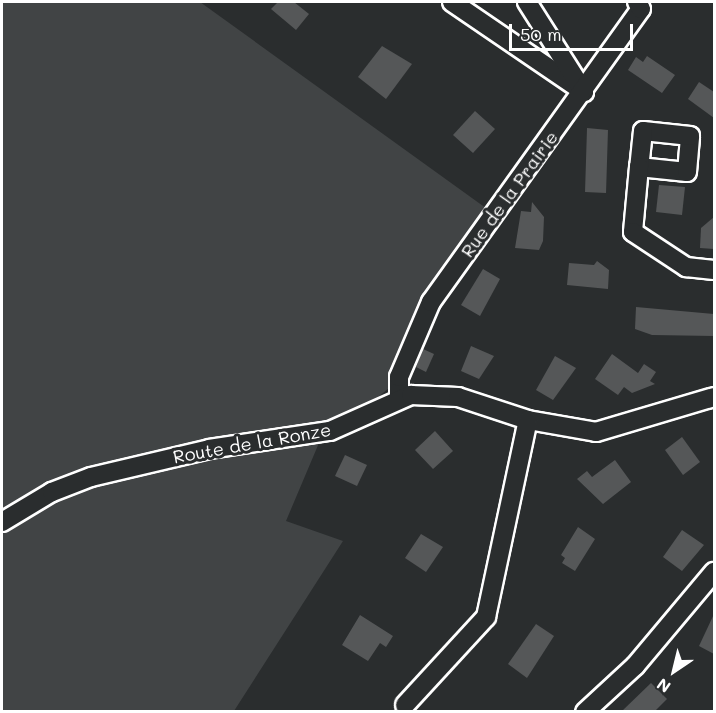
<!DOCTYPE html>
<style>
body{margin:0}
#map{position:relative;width:716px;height:713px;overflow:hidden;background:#2a2d2e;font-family:Mali,sans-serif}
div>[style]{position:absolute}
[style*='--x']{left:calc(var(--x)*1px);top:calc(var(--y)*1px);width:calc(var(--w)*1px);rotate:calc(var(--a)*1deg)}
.green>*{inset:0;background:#414445}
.building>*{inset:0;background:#555758}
.roads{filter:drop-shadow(2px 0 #fff) drop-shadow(-2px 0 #fff) drop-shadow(0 2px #fff) drop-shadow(0 -2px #fff)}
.street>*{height:18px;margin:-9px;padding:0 9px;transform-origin:9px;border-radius:9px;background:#2a2d2e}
span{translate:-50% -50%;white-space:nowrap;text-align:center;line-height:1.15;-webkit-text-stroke:6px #2a2d2e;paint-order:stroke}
.street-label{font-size:18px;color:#fff}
.frame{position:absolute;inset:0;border:3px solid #fff;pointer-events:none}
.north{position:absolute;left:644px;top:641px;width:60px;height:60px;-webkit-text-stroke:4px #2a2d2e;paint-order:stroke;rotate:215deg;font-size:16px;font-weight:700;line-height:24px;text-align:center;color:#fff}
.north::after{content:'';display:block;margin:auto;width:21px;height:27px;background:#fff;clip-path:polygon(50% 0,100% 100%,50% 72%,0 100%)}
.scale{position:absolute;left:509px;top:24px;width:124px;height:27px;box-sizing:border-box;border:3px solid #fff;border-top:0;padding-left:8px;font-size:18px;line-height:21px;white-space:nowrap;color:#fff;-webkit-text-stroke:4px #2a2d2e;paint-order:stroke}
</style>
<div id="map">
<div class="green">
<i style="clip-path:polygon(2px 2px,200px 2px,490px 211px,389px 388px,371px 403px,327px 424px,286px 521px,343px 541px,234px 711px,2px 711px)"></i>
</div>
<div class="building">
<i style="clip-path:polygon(278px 2px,294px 2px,309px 14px,296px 30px,271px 9px)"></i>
<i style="clip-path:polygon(382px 46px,412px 64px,386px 99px,358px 77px)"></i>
<i style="clip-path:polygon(647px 56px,675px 75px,662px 93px,628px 70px,636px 57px,643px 62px)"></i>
<i style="clip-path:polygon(699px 82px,714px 92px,714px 118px,688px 99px)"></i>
<i style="clip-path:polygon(475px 111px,495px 129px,473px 153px,453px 135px)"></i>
<i style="clip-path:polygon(587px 128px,608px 130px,606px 193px,585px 192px)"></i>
<i style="clip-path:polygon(659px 185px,685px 187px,682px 215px,656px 212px)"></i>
<i style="clip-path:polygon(532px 202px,544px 217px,543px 241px,539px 250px,515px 248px,521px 211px,531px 212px)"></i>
<i style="clip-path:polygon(714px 217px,714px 249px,700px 248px,701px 228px)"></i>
<i style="clip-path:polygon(597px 261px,609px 270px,608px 289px,567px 285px,569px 263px,594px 265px)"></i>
<i style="clip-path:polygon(483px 269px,500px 279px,480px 316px,461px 305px)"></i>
<i style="clip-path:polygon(636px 307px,714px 314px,714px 336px,652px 335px,635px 329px)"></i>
<i style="clip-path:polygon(471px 346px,494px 356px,479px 379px,461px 371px)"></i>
<i style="clip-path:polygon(423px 349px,434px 354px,426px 372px,416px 367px)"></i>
<i style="clip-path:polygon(612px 354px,638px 373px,644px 364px,656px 372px,650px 381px,655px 384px,632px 393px,624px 387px,618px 395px,595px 379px)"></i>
<i style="clip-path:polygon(555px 356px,576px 368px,553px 400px,536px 390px)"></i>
<i style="clip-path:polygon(435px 431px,453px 451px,433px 469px,415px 450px)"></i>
<i style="clip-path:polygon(682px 437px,700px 462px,683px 475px,665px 450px)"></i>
<i style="clip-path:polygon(345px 455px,367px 465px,357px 486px,335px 476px)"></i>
<i style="clip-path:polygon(615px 460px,631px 482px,603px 504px,577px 479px,587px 471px,592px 477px)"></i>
<i style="clip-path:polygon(578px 527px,595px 539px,575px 571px,562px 563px,565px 558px,561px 555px)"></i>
<i style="clip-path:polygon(682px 530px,704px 545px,682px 571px,663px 557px)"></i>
<i style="clip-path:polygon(421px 534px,443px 547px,426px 572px,405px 558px)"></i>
<i style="clip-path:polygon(714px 614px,714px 654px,699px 646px)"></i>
<i style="clip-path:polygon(360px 615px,393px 636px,386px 647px,380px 643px,368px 661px,342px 645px)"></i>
<i style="clip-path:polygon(536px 624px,554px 636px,527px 678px,508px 664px)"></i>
<i style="clip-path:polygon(651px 683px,667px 699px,655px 711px,622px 711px)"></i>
</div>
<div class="roads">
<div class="street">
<i style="--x:452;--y:2;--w:160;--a:34.3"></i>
<i style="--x:527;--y:2;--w:101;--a:57.6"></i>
<i style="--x:639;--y:167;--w:48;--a:5.9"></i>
<i style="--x:687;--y:172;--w:36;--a:-85"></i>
<i style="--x:690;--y:136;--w:47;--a:-173.9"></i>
<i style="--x:643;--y:131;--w:36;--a:96"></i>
<i style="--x:639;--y:167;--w:65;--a:95.3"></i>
<i style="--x:633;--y:232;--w:64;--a:33.4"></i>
<i style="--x:686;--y:267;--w:28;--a:6"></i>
<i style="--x:399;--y:399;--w:22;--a:-90"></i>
<i style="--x:399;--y:377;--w:82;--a:-66.9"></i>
<i style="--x:431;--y:302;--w:360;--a:-54.4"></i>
<i style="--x:641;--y:9;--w:8;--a:-120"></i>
<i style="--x:2;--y:522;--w:58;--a:-31"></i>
<i style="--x:52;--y:492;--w:42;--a:-21"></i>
<i style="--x:91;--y:477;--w:121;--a:-13.3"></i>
<i style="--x:209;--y:449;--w:122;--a:-8.5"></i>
<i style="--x:330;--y:431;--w:89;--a:-24"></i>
<i style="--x:411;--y:395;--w:47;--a:2.4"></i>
<i style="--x:458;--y:397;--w:74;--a:18.2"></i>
<i style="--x:528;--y:420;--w:69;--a:10"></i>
<i style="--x:596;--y:432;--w:123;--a:-16.5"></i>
<i style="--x:405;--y:705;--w:120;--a:-47.4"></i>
<i style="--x:486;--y:617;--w:201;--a:-78"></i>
<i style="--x:585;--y:712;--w:68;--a:-42.6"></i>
<i style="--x:635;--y:666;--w:123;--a:-50"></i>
</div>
</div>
<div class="street-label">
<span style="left:509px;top:194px;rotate:-54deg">Rue de la Prairie</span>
<span style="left:252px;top:443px;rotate:-10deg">Route de la Ronze</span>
</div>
<div class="frame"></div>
<div class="north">N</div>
<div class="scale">50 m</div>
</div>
